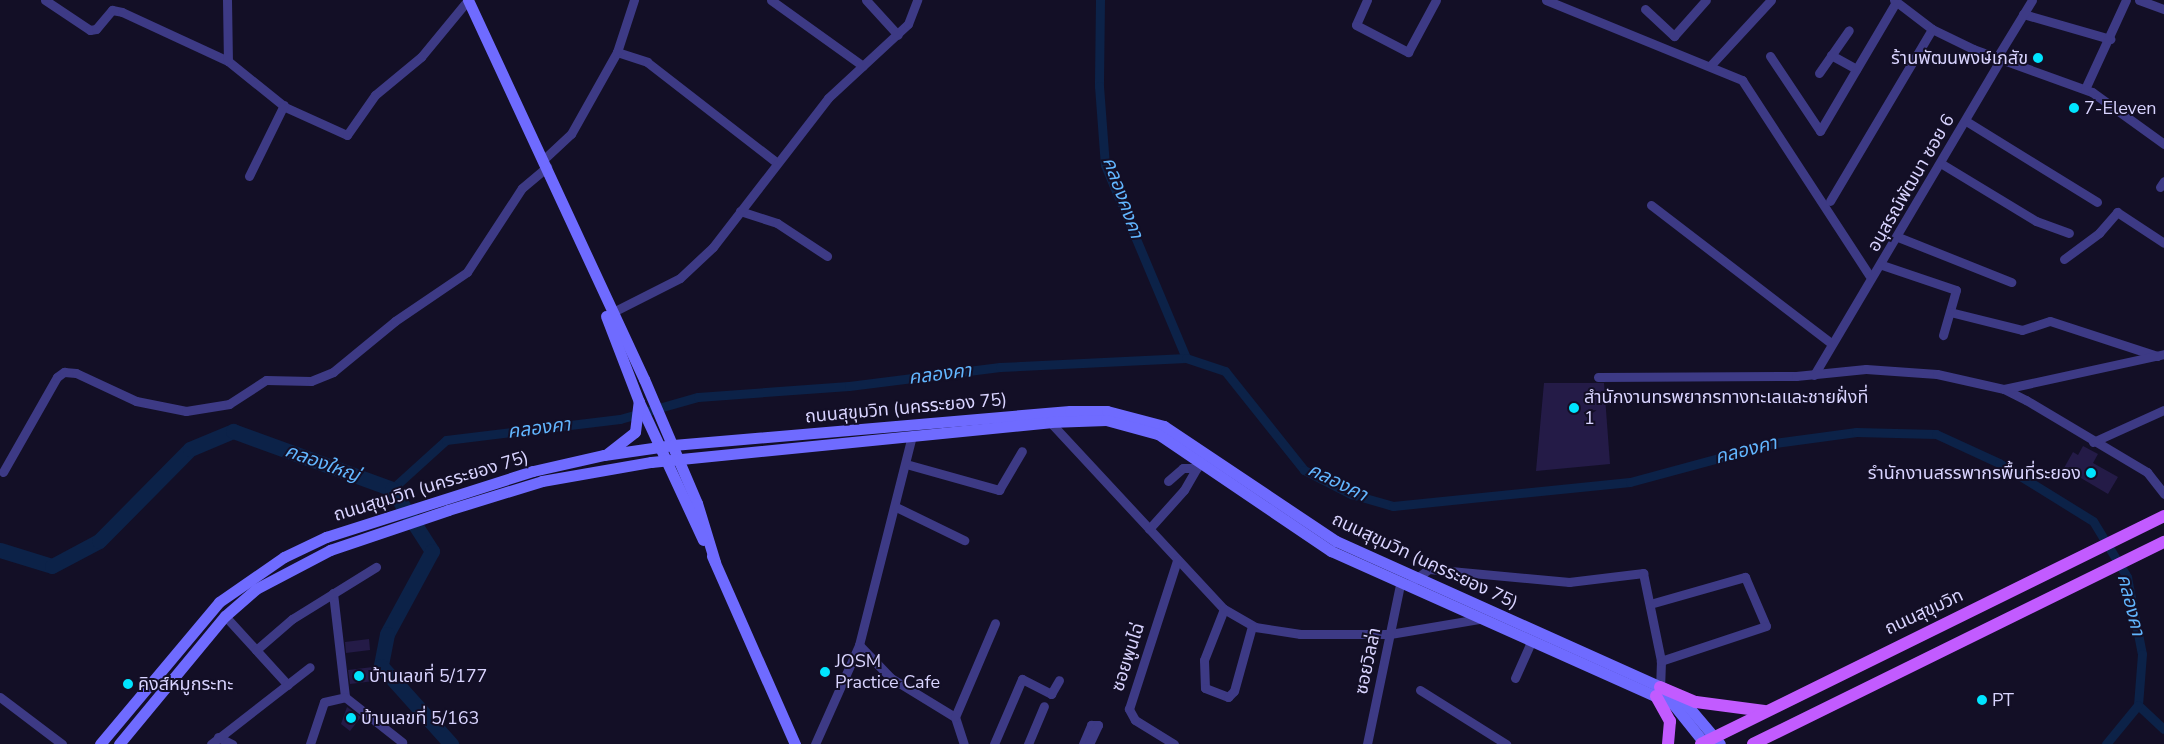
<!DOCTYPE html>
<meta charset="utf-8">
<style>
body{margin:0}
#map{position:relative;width:2164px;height:744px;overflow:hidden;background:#130f26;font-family:"Nunito Sans","Noto Sans Thai",sans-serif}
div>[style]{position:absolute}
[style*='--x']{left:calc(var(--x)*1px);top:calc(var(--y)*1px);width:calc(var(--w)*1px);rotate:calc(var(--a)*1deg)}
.canal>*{height:9px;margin:-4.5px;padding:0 4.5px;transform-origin:4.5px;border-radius:4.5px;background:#0c2248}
.river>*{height:15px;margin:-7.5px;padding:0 7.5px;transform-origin:7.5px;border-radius:7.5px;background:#0c2248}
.building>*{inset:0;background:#241b47}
.street>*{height:9px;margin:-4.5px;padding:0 4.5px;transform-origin:4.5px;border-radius:4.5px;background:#3d3a85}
.secondary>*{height:11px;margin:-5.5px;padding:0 5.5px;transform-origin:5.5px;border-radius:5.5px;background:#6f6bff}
.primary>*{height:12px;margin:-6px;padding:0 6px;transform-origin:6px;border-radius:6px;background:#c25bff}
.dots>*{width:14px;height:14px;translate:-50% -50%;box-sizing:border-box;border:2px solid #130f26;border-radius:50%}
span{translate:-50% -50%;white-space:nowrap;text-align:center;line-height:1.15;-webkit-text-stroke:4px #130f26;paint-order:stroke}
.poi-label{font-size:18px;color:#d9d4ff}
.right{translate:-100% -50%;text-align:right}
.left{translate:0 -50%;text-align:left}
.street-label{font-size:18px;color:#d9d4ff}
.water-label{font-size:19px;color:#62b6ff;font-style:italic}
</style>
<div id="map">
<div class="canal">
<i style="--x:1100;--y:0;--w:86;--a:90.7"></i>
<i style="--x:1099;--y:86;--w:79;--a:85.7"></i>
<i style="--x:1105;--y:165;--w:209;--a:67.2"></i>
<i style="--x:392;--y:489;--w:73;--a:-42.2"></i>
<i style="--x:446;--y:440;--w:175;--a:-6.9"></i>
<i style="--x:620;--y:419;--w:81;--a:-15.8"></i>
<i style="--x:698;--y:397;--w:151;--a:-4.2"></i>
<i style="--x:849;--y:386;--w:152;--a:-7.2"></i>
<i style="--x:1000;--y:367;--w:186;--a:-2.8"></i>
<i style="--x:1186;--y:358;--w:41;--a:18.4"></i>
<i style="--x:1225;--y:371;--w:127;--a:51.4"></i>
<i style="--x:1304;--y:470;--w:53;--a:27.1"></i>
<i style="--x:1351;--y:494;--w:44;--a:15.9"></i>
<i style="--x:1393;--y:506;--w:238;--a:-5.8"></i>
<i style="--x:1630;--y:482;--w:150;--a:-15.1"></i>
<i style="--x:1775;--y:443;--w:82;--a:-7.7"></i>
<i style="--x:1856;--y:432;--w:80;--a:1.4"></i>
<i style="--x:1936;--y:434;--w:69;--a:24.7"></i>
<i style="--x:1999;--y:463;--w:110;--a:31.7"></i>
<i style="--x:2093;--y:521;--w:66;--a:58.7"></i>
<i style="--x:2127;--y:577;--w:78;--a:79"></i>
<i style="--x:2142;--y:654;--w:51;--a:94.5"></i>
<i style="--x:2138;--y:705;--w:35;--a:43"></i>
<i style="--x:2106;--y:744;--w:50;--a:-50.6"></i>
</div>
<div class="river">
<i style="--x:0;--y:550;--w:54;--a:17.1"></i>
<i style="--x:52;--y:566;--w:53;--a:-28"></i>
<i style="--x:99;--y:541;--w:129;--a:-45.3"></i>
<i style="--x:190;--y:449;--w:47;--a:-22.7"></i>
<i style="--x:233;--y:431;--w:169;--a:20"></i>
<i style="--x:392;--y:489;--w:74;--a:57.2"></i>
<i style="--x:432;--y:551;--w:94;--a:118.5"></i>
<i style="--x:387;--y:634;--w:33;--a:101"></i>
<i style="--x:381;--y:666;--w:105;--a:48.1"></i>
</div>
<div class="building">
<i style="clip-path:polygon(1544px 383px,1604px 383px,1610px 464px,1536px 471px)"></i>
<i style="clip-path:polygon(2083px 446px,2098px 454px,2093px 463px,2118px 477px,2108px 494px,2064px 468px,2073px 452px,2078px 455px)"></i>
<i style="clip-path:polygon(369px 639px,370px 650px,346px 653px,345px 642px)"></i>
<i style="clip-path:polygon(373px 667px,374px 681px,350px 684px,348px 670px)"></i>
<i style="clip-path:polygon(347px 707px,361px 717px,350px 731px,341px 724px)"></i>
</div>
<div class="street">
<i style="--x:45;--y:0;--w:54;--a:33.7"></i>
<i style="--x:90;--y:30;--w:6;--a:-9"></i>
<i style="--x:96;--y:29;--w:25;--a:-50"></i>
<i style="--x:112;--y:10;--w:10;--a:11"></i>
<i style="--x:122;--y:12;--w:117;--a:24.8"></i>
<i style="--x:228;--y:61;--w:73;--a:38.9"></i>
<i style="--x:285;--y:107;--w:68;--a:24.3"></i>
<i style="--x:347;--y:135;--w:49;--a:-55"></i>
<i style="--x:375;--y:95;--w:60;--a:-39.6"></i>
<i style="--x:421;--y:57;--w:74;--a:-50.5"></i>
<i style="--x:227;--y:0;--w:61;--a:89.1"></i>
<i style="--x:771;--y:0;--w:113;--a:35.7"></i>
<i style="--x:866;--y:0;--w:47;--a:47.6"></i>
<i style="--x:1367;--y:0;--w:27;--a:114"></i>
<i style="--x:1356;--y:25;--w:59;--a:27.4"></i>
<i style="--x:1408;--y:52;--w:59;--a:-61.7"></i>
<i style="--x:1546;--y:0;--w:212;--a:22.2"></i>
<i style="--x:1742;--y:80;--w:233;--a:56.9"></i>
<i style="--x:1894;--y:0;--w:48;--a:37.3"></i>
<i style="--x:1932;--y:29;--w:46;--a:26"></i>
<i style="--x:1973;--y:49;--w:127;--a:19.9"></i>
<i style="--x:2092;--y:92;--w:89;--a:35.8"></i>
<i style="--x:2139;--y:0;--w:27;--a:20"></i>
<i style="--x:1645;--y:9;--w:40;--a:43"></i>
<i style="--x:1674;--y:36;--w:48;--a:-48.4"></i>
<i style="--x:2023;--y:14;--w:91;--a:16"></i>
<i style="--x:617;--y:52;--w:32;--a:18"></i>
<i style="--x:647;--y:62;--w:163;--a:37.8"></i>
<i style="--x:1831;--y:55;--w:29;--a:29"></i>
<i style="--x:1770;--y:56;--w:90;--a:56.3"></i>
<i style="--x:1820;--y:131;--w:150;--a:-59.5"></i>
<i style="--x:1996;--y:59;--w:69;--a:-58.6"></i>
<i style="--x:1710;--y:66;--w:90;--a:-47.3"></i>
<i style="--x:1819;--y:73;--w:52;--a:-55.1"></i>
<i style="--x:2085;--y:89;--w:98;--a:-65.3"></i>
<i style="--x:1966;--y:121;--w:154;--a:31.7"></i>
<i style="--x:544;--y:159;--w:37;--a:-43"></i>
<i style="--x:571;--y:134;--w:94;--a:-60.7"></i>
<i style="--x:617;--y:52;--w:55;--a:-71.9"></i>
<i style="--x:1942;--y:164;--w:110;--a:31.2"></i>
<i style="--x:2036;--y:221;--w:35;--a:20"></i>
<i style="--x:249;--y:176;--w:79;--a:-63.8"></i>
<i style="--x:2160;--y:187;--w:7;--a:-56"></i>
<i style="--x:1830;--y:201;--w:200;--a:-59.3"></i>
<i style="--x:1651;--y:205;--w:227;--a:37.5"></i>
<i style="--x:740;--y:211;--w:39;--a:18"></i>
<i style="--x:777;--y:223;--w:60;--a:33.4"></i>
<i style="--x:1898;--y:237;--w:122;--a:21.7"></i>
<i style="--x:2064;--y:259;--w:44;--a:-36.6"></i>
<i style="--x:2099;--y:233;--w:28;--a:-49"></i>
<i style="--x:2117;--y:212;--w:56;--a:33.4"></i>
<i style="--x:1882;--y:265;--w:78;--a:18.7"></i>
<i style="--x:1956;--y:290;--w:47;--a:106.1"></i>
<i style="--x:1950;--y:312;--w:74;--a:14"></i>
<i style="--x:2022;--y:330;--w:29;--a:-18"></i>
<i style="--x:2050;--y:321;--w:113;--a:18.1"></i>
<i style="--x:611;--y:313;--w:77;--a:-26.9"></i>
<i style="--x:680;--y:278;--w:45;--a:-43.2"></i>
<i style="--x:713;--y:247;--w:188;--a:-52.3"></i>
<i style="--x:828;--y:98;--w:109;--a:-42.8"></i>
<i style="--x:908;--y:24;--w:26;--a:-69"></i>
<i style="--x:1814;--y:375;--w:365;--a:-59.4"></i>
<i style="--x:1598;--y:377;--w:198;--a:-0.3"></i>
<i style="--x:1796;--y:376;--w:70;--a:-5.7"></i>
<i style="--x:1866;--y:369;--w:71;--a:4"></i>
<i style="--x:1937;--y:374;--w:69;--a:12.6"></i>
<i style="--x:2004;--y:389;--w:25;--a:27"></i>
<i style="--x:2026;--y:400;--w:141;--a:30.8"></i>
<i style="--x:2147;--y:472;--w:28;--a:52"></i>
<i style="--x:2004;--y:389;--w:164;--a:-12.3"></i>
<i style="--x:1050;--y:422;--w:255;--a:47.1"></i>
<i style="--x:1224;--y:609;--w:36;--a:30"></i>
<i style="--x:1255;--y:627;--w:46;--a:8.8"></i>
<i style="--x:1300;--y:634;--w:90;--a:0"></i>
<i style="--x:1390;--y:634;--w:90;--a:-9.6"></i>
<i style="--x:2093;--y:442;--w:78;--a:-24.3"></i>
<i style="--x:906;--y:464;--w:97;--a:15.6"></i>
<i style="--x:999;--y:490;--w:45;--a:-59.5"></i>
<i style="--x:3;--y:472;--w:109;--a:-60.4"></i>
<i style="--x:57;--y:377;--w:9;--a:-36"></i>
<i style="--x:64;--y:372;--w:12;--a:5"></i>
<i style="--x:76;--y:373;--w:66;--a:25"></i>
<i style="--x:136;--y:401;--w:51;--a:11.3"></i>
<i style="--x:186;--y:411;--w:44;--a:-9.2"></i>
<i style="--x:229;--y:404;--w:44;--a:-33"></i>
<i style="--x:266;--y:380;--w:45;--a:1.3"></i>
<i style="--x:311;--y:381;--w:24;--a:-22"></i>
<i style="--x:333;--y:372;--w:80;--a:-39.4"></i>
<i style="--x:395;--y:321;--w:87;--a:-34.2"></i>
<i style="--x:467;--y:272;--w:100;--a:-56.8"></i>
<i style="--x:522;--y:188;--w:33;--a:-40"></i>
<i style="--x:1168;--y:481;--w:20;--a:-41"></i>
<i style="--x:1183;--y:468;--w:14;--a:0"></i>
<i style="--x:896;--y:507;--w:76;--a:25.9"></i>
<i style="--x:1149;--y:529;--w:52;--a:-48.1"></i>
<i style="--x:1184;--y:490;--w:34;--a:-60"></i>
<i style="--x:1413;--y:581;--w:20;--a:-37"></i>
<i style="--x:1429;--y:569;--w:141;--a:5.3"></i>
<i style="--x:1569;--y:582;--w:75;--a:-6.9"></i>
<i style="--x:1643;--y:573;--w:90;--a:78.4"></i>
<i style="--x:1661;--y:661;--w:26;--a:92"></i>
<i style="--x:333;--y:593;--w:105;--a:83.4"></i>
<i style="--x:1650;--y:604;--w:99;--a:-15.9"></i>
<i style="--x:1745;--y:577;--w:53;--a:66.8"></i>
<i style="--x:1766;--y:626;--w:111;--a:161.6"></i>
<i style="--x:1224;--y:609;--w:55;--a:111.4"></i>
<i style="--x:1204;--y:660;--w:28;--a:88"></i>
<i style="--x:1205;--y:688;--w:25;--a:21"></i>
<i style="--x:1228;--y:697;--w:8;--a:-45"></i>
<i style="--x:1234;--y:691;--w:67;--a:-74.5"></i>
<i style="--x:225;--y:616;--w:93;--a:47.6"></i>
<i style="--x:859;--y:645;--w:46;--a:45.9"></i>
<i style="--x:891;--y:678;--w:75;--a:31.4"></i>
<i style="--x:955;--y:717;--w:28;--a:72"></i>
<i style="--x:256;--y:650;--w:48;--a:-40.7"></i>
<i style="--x:292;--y:619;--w:99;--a:-31.8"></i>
<i style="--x:1515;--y:678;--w:39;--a:-66"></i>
<i style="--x:1420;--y:690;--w:102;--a:32.1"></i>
<i style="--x:0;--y:697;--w:78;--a:37.2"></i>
<i style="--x:955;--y:717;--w:102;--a:-66.9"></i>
<i style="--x:218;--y:737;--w:16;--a:27"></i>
<i style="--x:211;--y:744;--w:125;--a:-37.9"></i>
<i style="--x:310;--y:744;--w:44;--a:-71.6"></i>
<i style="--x:324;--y:702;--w:22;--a:-13"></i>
<i style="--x:345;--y:697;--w:73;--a:38.3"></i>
<i style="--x:815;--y:744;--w:108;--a:-66"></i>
<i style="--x:859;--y:645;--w:216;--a:-75.8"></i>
<i style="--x:994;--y:744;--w:71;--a:-66.7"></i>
<i style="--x:1022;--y:679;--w:33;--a:27"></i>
<i style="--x:1051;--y:694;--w:16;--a:-60"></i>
<i style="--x:1028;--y:744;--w:41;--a:-67.2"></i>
<i style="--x:1083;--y:744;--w:21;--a:-67"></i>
<i style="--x:1091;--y:725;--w:7;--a:0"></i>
<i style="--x:1098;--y:725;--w:21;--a:115"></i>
<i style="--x:1174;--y:744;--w:46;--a:-148.4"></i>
<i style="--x:1135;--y:720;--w:13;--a:-119"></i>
<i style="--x:1129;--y:709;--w:157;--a:-72.1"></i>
<i style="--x:1367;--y:744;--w:163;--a:-78.3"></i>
</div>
<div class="secondary">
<i style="--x:468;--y:0;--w:418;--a:65.1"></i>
<i style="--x:644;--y:379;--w:135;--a:66.9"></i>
<i style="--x:697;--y:503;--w:62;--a:73"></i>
<i style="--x:606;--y:316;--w:92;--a:69"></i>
<i style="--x:639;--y:402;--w:152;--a:65.1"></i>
<i style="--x:608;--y:453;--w:34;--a:-38"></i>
<i style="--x:635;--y:432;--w:31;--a:-83"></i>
<i style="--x:712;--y:556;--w:206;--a:66.2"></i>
<i style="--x:1681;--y:698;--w:60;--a:49.7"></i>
<i style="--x:100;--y:744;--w:185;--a:-50"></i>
<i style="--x:219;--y:602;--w:79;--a:-34.7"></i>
<i style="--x:284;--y:557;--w:47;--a:-25.5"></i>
<i style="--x:326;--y:537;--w:217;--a:-17.7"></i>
<i style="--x:533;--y:471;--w:73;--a:-12.7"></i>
<i style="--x:604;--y:455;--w:70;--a:-8.2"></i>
<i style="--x:673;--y:445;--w:398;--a:-4.9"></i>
<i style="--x:1070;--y:411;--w:37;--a:0"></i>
<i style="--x:1107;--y:411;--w:59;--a:14.7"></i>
<i style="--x:1164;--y:426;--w:207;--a:33.8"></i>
<i style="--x:1336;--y:541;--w:363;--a:24.2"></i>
<i style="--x:119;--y:744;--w:166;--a:-50.4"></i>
<i style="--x:225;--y:616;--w:41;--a:-41.1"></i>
<i style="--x:256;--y:589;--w:84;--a:-27.8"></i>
<i style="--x:330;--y:550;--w:125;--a:-18.7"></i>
<i style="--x:448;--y:510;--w:98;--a:-17.1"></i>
<i style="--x:542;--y:481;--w:111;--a:-9.9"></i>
<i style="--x:651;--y:462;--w:401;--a:-5.7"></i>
<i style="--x:1050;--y:422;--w:56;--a:-2"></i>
<i style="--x:1106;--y:420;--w:54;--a:15.1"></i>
<i style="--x:1158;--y:434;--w:209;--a:34.1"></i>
<i style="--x:1331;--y:551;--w:375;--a:24.1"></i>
<i style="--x:1673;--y:704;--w:51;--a:51.3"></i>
</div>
<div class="primary">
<i style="--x:1660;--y:687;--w:39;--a:23"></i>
<i style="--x:1696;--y:702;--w:69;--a:7.5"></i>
<i style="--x:1656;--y:696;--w:29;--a:61"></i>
<i style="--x:1670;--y:721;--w:23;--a:95"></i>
<i style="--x:1701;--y:744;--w:516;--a:-26.22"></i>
<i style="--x:1753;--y:744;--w:458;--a:-26.2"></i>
</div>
<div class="dots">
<i style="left:2038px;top:58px;background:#00e5ff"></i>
<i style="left:2074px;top:108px;background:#00e5ff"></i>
<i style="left:1574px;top:408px;background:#00e5ff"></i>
<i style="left:2091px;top:473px;background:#00e5ff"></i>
<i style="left:825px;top:672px;background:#00e5ff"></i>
<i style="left:359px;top:676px;background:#00e5ff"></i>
<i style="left:128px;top:684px;background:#00e5ff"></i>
<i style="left:1982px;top:700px;background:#00e5ff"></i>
<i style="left:351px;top:718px;background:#00e5ff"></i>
</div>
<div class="poi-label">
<span class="right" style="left:2028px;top:58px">ร้านพัฒนพงษ์เภสัข</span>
<span class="left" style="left:2084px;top:108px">7-Eleven</span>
<span class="left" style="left:1584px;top:408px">สำนักงานทรพยากรทางทะเลและชายฝั่งที่<br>1</span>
<span class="right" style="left:2081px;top:473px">รำนักงานสรรพากรพื้นที่ระยอง</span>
<span class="left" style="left:835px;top:672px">JOSM<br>Practice Cafe</span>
<span class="left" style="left:369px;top:676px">บ้านเลขที่ 5/177</span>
<span class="left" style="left:138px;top:684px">คิงส์หมูกระทะ</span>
<span class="left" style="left:1992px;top:700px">PT</span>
<span class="left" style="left:361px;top:718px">บ้านเลขที่ 5/163</span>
</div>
<div class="street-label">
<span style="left:1911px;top:183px;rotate:-60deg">อนุสรณ์พัฒนา ซอย 6</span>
<span style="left:906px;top:408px;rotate:-5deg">ถนนสุขุมวิท (นครระยอง 75)</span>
<span style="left:431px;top:486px;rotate:-17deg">ถนนสุขุมวิท (นครระยอง 75)</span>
<span style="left:1425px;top:561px;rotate:25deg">ถนนสุขุมวิท (นครระยอง 75)</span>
<span style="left:1924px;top:612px;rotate:-25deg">ถนนสุขุมวิท</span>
<span style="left:1128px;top:657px;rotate:-72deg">ซอยพูนไฉ่</span>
<span style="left:1368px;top:661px;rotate:-78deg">ซอยวิลล่า</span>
</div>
<div class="water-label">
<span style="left:1122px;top:198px;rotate:70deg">คลองคงคา</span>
<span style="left:940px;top:375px;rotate:-7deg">คลองคา</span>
<span style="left:539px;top:429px;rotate:-7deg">คลองคา</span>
<span style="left:1746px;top:451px;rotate:-14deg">คลองคา</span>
<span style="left:322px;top:464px;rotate:20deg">คลองใหญ่</span>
<span style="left:1337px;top:483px;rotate:26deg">คลองคา</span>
<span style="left:2130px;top:605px;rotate:76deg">คลองคา</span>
</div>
</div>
